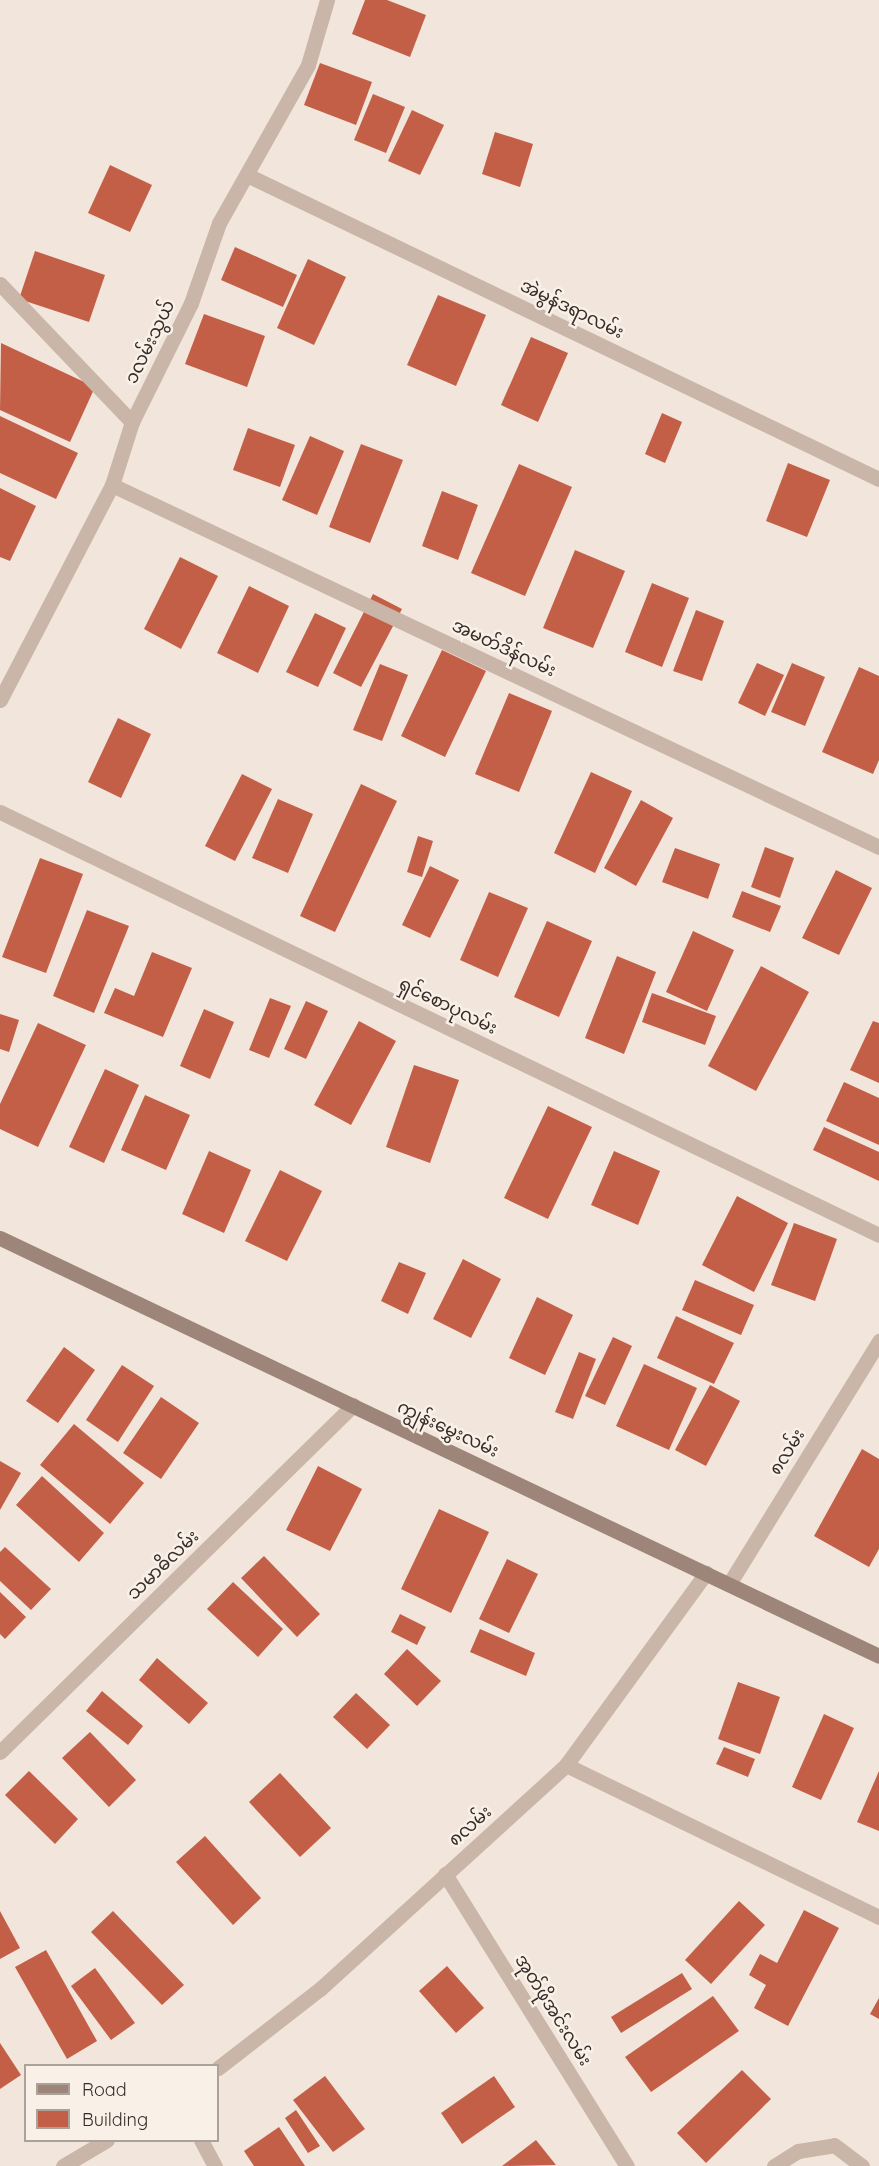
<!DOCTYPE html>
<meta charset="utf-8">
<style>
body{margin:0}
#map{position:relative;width:879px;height:2166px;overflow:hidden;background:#f2e6dc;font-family:Quicksand,"Noto Sans Myanmar",sans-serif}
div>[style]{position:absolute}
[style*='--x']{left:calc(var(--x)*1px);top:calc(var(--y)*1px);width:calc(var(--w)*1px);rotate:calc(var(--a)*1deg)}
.building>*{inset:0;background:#c45f47}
.lane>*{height:15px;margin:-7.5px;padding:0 7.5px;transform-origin:7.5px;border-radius:7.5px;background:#cab6a8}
.street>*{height:15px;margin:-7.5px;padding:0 7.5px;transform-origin:7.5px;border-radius:7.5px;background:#cab6a8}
.secondary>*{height:15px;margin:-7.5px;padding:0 7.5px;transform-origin:7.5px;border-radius:7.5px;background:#9d8579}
span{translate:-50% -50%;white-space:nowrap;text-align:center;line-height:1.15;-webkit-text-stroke:5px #f9f1e8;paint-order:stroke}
.street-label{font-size:18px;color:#372c28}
.legend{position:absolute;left:24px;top:2064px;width:195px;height:78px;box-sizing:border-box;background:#f9f1e8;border:2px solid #aba29b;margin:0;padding:8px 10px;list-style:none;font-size:18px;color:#372c28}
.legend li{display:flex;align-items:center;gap:12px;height:30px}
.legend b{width:30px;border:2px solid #aba29b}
</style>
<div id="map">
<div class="building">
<i style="clip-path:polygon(365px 0,387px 0,426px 15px,410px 57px,352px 34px)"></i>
<i style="clip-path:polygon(320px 63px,372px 82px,356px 125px,304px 105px)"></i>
<i style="clip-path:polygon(373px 94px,405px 107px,386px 153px,354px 140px)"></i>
<i style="clip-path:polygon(412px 110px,444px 125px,420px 175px,388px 161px)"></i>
<i style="clip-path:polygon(495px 132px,533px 144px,520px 187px,482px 174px)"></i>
<i style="clip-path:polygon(110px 165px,152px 185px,130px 232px,88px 213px)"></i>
<i style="clip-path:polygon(235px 247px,297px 275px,283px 307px,221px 280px)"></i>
<i style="clip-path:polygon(35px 251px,105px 275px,89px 322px,19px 299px)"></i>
<i style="clip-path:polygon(308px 259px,346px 277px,314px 345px,277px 328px)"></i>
<i style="clip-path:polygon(438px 295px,486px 315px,456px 386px,407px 365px)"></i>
<i style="clip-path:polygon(204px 314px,265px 336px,247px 387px,185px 364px)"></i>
<i style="clip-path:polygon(531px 337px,568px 353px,538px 422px,501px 405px)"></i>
<i style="clip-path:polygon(1px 343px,95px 387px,70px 442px,0 410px)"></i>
<i style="clip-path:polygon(662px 413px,682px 422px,665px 463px,645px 454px)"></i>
<i style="clip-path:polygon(0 416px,78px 453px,56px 499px,0 473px)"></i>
<i style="clip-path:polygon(248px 428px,295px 445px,280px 487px,233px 470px)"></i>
<i style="clip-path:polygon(310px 436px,344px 451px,317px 515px,282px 500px)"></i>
<i style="clip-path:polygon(361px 444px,403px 460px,370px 543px,329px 527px)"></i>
<i style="clip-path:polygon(788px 463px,830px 480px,807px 537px,766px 521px)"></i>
<i style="clip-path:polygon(519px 464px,572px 487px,525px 596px,471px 573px)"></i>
<i style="clip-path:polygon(0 488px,36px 506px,10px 561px,0 557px)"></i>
<i style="clip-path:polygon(442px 491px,478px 505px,458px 560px,422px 546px)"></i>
<i style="clip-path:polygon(575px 550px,625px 571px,593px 648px,543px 628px)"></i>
<i style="clip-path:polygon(180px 557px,218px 576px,181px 649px,144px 629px)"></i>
<i style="clip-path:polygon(652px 583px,689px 598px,662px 667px,625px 652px)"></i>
<i style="clip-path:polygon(249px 586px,289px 606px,258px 673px,217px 653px)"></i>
<i style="clip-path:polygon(373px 594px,402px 609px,361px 687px,333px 673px)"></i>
<i style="clip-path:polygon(696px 610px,724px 621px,702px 681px,673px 671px)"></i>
<i style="clip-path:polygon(315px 613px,346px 628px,318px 687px,286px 672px)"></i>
<i style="clip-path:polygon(442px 650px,486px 671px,445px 757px,401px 736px)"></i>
<i style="clip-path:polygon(757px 663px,784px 675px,765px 716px,738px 703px)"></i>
<i style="clip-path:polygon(792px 663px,825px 677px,805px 726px,771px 712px)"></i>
<i style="clip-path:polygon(380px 664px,408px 675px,382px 741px,353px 730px)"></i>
<i style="clip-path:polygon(859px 667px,879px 676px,879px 760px,873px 774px,822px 752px)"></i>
<i style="clip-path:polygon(509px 693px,552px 711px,519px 792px,475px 774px)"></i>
<i style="clip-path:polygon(118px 718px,151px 734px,121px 798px,88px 782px)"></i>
<i style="clip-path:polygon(591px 772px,632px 791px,595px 873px,554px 853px)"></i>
<i style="clip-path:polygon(242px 774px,272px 789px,235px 861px,205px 846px)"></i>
<i style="clip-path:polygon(361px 784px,397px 801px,335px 932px,300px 916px)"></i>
<i style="clip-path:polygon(278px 799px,313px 814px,288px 873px,252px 858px)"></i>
<i style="clip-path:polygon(641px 800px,673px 818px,636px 886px,604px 868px)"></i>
<i style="clip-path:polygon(418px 836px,433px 841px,422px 877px,407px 872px)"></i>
<i style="clip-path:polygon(765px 847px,794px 858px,780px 898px,751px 887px)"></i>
<i style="clip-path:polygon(675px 848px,720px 864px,708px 899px,662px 882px)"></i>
<i style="clip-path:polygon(40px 858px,83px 874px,46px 973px,2px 957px)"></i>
<i style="clip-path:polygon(430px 866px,459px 880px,430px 938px,402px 925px)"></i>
<i style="clip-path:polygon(836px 870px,872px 888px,839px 955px,802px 938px)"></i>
<i style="clip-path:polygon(742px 891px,781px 906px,770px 932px,732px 917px)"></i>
<i style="clip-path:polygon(489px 892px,528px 908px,498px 977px,460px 960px)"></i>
<i style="clip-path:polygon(87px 910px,129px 926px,94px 1013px,53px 996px)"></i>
<i style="clip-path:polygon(547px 921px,592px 941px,559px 1017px,514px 997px)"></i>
<i style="clip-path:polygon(693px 931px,734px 950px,707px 1011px,666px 992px)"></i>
<i style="clip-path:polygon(152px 952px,192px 968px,163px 1037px,104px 1013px,115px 988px,134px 996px)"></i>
<i style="clip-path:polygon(617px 956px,656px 972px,624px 1054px,585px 1038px)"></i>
<i style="clip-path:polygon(761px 966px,809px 992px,756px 1091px,708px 1066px)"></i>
<i style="clip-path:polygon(652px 993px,716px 1016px,705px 1045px,642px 1022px)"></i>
<i style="clip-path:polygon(270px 998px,291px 1006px,269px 1058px,249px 1050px)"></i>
<i style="clip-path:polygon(306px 1001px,328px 1011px,306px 1059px,284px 1049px)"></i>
<i style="clip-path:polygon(204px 1009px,234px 1022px,210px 1079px,180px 1066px)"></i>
<i style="clip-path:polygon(0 1014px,19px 1020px,9px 1052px,0 1049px)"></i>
<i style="clip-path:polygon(359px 1021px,396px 1041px,351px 1125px,314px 1105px)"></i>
<i style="clip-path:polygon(873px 1021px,879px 1023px,879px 1083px,850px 1070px)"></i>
<i style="clip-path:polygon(38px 1023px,86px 1045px,38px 1147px,0 1129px,0 1104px)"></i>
<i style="clip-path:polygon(414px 1065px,459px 1080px,430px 1163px,386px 1147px)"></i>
<i style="clip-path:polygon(105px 1069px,139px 1085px,104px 1163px,69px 1147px)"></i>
<i style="clip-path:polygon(844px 1082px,879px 1098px,879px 1145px,826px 1121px)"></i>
<i style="clip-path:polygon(145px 1095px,190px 1115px,166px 1170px,121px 1150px)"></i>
<i style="clip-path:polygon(548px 1106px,592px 1127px,548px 1219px,504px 1198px)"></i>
<i style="clip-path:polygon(824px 1127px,879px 1152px,879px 1181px,813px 1150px)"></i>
<i style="clip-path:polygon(209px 1151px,251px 1170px,224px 1233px,182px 1214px)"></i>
<i style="clip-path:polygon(614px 1151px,660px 1171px,638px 1225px,591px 1205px)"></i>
<i style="clip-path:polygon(280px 1170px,322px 1191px,287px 1261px,245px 1241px)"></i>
<i style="clip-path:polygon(737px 1196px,788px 1223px,754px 1292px,702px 1265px)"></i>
<i style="clip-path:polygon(794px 1223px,837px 1239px,815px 1301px,771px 1285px)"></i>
<i style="clip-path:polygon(463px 1259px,501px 1279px,471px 1338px,433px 1319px)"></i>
<i style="clip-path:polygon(399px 1262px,426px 1273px,408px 1314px,381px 1301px)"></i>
<i style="clip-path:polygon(695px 1280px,754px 1305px,741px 1335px,682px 1310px)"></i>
<i style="clip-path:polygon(537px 1297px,573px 1315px,545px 1375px,509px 1358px)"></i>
<i style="clip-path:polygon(676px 1316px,734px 1343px,714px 1384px,657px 1358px)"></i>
<i style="clip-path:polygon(613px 1337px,632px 1346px,605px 1405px,585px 1396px)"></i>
<i style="clip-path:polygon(64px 1347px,95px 1370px,58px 1423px,26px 1401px)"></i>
<i style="clip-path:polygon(579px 1352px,596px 1359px,573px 1419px,555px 1412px)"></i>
<i style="clip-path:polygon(644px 1364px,697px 1388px,669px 1450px,616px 1426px)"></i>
<i style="clip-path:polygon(122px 1365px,154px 1386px,118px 1442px,86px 1420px)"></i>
<i style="clip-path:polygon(710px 1385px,740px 1401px,706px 1466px,675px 1450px)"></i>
<i style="clip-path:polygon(161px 1397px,199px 1423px,161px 1479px,123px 1453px)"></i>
<i style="clip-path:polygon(74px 1424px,144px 1483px,110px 1524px,40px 1465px)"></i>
<i style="clip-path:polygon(862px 1449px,879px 1459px,879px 1549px,869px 1567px,814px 1536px)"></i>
<i style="clip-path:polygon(0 1461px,21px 1473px,0 1510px)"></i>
<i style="clip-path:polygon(318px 1466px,362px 1489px,330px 1551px,286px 1530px)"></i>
<i style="clip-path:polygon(42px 1476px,104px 1533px,79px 1562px,16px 1505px)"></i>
<i style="clip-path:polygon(439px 1509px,489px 1532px,451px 1613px,401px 1589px)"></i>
<i style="clip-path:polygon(5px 1547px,51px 1589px,31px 1610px,0 1581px,0 1552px)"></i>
<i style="clip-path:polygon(264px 1556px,320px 1614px,297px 1637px,241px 1578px)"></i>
<i style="clip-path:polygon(507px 1559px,538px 1574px,509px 1633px,479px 1619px)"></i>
<i style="clip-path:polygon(233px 1582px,283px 1629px,258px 1657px,207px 1609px)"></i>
<i style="clip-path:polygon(0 1592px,26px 1617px,5px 1639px,0 1634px)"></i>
<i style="clip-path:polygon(400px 1614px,426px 1627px,417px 1645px,391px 1632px)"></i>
<i style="clip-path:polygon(480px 1629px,535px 1653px,526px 1676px,470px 1652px)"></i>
<i style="clip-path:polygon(407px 1649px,441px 1681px,417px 1706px,384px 1674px)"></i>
<i style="clip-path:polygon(157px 1658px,208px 1703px,189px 1724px,139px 1680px)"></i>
<i style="clip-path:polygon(738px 1682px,780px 1697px,760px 1754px,718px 1739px)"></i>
<i style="clip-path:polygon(102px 1691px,143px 1726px,128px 1745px,86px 1711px)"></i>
<i style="clip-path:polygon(356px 1693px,390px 1725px,367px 1749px,333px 1717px)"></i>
<i style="clip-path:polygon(824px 1714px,854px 1728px,821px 1800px,792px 1787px)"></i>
<i style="clip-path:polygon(90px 1732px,136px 1780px,109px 1807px,62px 1758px)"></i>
<i style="clip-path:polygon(724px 1747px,755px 1759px,748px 1777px,716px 1764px)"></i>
<i style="clip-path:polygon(29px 1771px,78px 1819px,55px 1844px,5px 1795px)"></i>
<i style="clip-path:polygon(879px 1771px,879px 1831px,857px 1822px)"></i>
<i style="clip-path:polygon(280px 1773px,331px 1828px,300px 1857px,249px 1802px)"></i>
<i style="clip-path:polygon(205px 1836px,261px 1898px,233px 1925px,176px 1862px)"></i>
<i style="clip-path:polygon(739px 1901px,765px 1925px,711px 1984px,685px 1960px)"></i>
<i style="clip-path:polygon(804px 1910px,839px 1928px,788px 2026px,754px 2008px,766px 1985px,749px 1975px,760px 1954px,777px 1963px)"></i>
<i style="clip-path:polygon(0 1911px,20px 1948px,0 1959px)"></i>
<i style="clip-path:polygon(113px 1911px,184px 1985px,162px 2005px,91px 1932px)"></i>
<i style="clip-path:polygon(46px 1950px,97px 2041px,67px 2059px,15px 1967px)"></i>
<i style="clip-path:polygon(447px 1966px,484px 2008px,456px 2033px,419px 1991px)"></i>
<i style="clip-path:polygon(95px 1968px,135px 2023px,111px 2040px,71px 1986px)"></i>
<i style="clip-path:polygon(682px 1973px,692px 1989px,621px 2033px,611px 2017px)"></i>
<i style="clip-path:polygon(713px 1996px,739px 2031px,651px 2092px,625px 2057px)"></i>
<i style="clip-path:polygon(879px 1998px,879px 2019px,870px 2014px)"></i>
<i style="clip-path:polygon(0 2043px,21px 2075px,0 2089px)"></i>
<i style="clip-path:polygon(742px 2070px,771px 2099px,706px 2163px,677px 2133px)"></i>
<i style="clip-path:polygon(325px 2076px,365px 2129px,333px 2152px,293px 2100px)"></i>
<i style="clip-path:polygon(494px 2076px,515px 2107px,462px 2144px,441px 2113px)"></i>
<i style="clip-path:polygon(296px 2110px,320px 2146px,308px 2153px,285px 2118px)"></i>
<i style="clip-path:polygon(279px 2127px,305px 2166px,254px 2166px,244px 2151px)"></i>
<i style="clip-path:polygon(536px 2140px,556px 2165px,502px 2166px)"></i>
</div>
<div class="lane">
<i style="--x:0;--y:284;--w:191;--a:46.3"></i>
<i style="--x:566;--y:1765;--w:348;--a:25.9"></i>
</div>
<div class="street">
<i style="--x:247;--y:175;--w:701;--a:25.69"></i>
<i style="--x:112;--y:485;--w:848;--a:25.27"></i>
<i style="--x:0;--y:700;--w:242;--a:-62.5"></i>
<i style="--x:112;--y:485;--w:66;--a:-72.4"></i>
<i style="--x:132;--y:422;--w:133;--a:-63.6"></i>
<i style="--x:191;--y:303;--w:85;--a:-70.7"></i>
<i style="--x:219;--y:223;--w:181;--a:-60.6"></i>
<i style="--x:308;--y:65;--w:68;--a:-73.7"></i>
<i style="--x:0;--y:812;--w:975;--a:25.7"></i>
<i style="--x:729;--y:1584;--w:286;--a:-58.3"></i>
<i style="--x:0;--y:1752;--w:495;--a:-44.5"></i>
<i style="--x:445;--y:1874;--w:344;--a:58.1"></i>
<i style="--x:218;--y:2068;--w:129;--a:-37.8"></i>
<i style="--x:320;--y:1989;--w:333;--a:-42.3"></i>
<i style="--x:566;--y:1765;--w:238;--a:-53.9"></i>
<i style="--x:201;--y:2140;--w:30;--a:62"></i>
<i style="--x:63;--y:2166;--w:51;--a:-30.6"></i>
<i style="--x:774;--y:2166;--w:28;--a:-32"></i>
<i style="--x:798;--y:2151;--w:36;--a:-9"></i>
<i style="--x:834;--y:2145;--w:35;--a:37"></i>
</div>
<div class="secondary">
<i style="--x:0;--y:1238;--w:973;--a:25.43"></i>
</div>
<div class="street-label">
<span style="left:572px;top:309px;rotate:26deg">အဲမွန်ဒရာလမ်း</span>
<span style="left:150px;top:342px;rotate:-64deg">၁လမ်းသွယ်</span>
<span style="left:504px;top:648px;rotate:25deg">အမတ်ဒိန်လမ်း</span>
<span style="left:448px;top:1006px;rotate:26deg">ရှင်စောပုလမ်း</span>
<span style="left:448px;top:1429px;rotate:25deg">ကျွန်းမွှေးလမ်း</span>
<span style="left:787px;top:1452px;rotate:-58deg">၈လမ်း</span>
<span style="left:163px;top:1565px;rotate:-44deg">သမာဓိလမ်း</span>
<span style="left:470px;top:1826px;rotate:-42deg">၈လမ်း</span>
<span style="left:553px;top:2010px;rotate:58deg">အုတ်ဖိုအင်းလမ်း</span>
</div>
<ul class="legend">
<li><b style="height:8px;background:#9d8579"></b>Road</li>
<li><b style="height:16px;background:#c45f47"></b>Building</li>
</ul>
</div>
